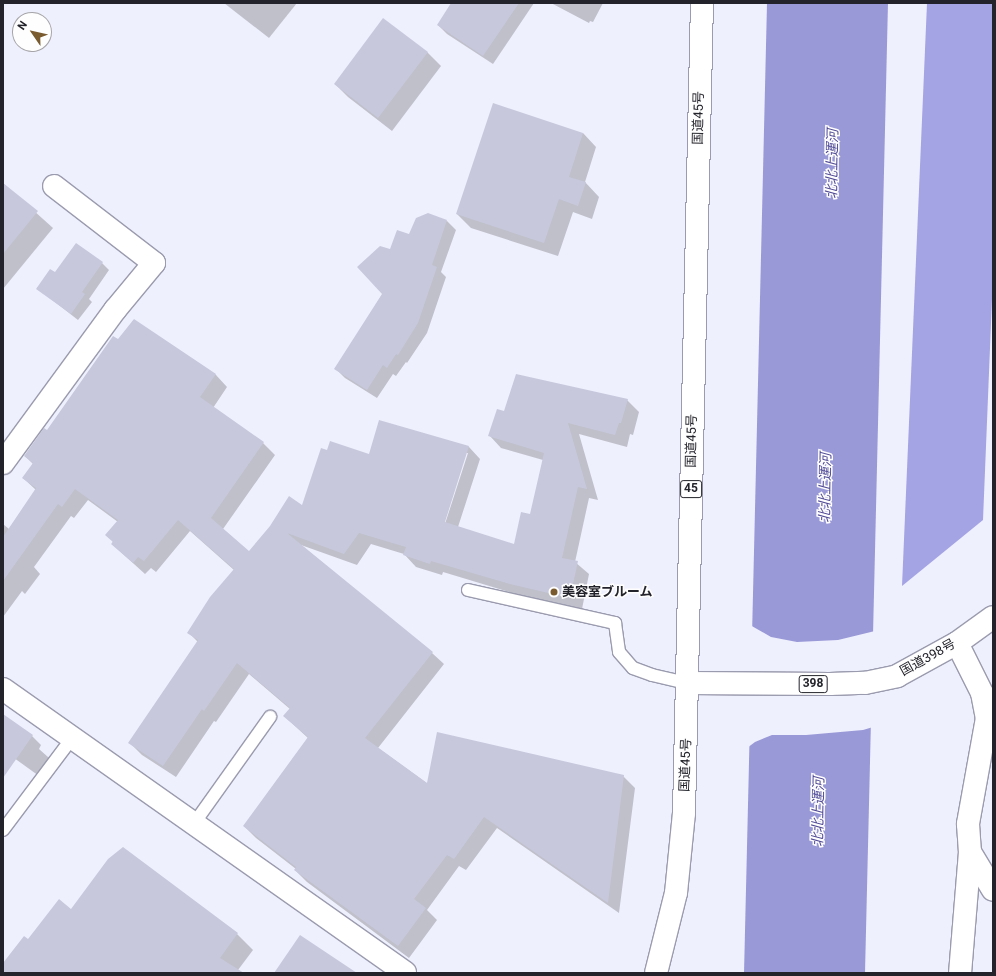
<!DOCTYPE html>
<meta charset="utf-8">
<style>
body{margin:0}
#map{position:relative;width:996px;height:976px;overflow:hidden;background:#eff0fd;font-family:Roboto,"Noto Sans JP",sans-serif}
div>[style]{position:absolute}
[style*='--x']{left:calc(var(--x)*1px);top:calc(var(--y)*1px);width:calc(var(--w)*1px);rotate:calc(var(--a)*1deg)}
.forest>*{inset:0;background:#a4a3e3}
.water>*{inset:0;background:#9a99d8}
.pier>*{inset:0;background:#eff0fd}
.shadow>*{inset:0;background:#0003}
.building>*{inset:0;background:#c8c8dd}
.roads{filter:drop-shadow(1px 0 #9b9baf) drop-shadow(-1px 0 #9b9baf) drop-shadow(0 1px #9b9baf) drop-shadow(0 -1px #9b9baf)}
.service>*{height:12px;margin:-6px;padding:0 6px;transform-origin:6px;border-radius:6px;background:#fff}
.minor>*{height:22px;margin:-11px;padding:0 11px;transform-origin:11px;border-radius:11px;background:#fff}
.tertiary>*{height:22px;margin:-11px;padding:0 11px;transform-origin:11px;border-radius:11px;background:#fff}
.trunk>*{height:22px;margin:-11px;padding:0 11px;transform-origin:11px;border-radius:11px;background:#fff}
.dots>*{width:11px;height:11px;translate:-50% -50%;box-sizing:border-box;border:2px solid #fefefe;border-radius:50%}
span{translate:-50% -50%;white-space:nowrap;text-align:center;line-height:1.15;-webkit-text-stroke:3px #fefefe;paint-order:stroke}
.shield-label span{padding:1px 3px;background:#fefefe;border:1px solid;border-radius:3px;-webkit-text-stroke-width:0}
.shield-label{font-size:12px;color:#23232b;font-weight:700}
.street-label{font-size:13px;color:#23232b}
.poi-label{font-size:13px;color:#23232b;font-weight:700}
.left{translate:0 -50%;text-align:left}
.water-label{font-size:14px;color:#514a96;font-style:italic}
.frame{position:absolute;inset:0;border:4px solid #23232b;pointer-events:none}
.north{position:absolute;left:12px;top:12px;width:40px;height:40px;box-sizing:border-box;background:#fefefe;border:1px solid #a6a6aa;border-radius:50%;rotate:304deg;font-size:11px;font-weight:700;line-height:16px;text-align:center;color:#23232b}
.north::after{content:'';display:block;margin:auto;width:14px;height:18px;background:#795b2f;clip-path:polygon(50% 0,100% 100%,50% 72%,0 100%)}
</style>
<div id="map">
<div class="forest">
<i style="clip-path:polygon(927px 3px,993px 3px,993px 274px,983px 520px,902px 586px)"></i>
</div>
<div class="water">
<i style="clip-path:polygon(767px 3px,888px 3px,865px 973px,744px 973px)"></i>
</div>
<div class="pier">
<i style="clip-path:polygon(750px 625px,771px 637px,797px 642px,838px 640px,875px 631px,873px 727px,863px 730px,806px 735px,772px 735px,755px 742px,747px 748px)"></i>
</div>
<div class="shadow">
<i style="clip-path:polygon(224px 3px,297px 3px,269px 38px)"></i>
<i style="clip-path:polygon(453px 3px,534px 3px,493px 64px,447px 34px,438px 25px)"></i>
<i style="clip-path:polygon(551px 3px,603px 3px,593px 22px,590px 21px,589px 23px)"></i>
<i style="clip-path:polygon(427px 52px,441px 66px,392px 131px,348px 97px,335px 84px)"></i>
<i style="clip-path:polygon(583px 133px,596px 147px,585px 182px,599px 197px,592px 219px,573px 212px,558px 256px,471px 228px,457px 214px)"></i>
<i style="clip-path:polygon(3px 183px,53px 228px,3px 289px)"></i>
<i style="clip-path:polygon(447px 221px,456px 230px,441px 272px,446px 277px,427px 333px,407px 363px,406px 362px,396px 376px,393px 374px,377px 398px,345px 378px,336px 369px,383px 293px,390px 250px,410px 235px)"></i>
<i style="clip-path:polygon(102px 263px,109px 270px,89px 299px,92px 302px,78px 320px,37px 288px,55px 274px)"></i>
<i style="clip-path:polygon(evenodd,134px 320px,216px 375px,227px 387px,213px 408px,263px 443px,275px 455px,223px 529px,249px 552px,303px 506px,328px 451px,370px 456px,469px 447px,480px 459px,458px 527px,515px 546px,531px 515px,543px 460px,501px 448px,490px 436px,505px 412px,627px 400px,639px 412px,633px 435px,630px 434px,627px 447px,579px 434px,598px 500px,589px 498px,575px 562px,589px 574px,582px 609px,522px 596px,443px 572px,442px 575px,416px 567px,404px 554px,371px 544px,357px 565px,301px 545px,432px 653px,444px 664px,378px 748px,428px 784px,623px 776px,635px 788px,619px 913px,497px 828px,466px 870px,459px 866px,427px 910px,437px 920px,409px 958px,307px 882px,295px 870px,296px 869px,256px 838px,244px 826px,308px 738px,284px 716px,290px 709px,249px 674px,216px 722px,214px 721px,176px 777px,142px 755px,130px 743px,198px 642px,189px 633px,234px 570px,190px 531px,156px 572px,151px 568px,145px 574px,112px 544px,118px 522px,88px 500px,74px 518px,71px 516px,34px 567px,40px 574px,25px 594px,22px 591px,3px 617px,3px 524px,9px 529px,36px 490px,23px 478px,33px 464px,25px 456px,47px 432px,134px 320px,466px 453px,468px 453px,444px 527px,442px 526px,466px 453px)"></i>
<i style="clip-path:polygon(3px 715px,32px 736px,41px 745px,39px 749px,57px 765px,46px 781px,3px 750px)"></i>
<i style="clip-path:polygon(123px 848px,237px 934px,253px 950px,238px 970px,242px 973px,3px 973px,3px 965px,28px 941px,71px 910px)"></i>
</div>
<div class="building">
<i style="clip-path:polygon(451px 3px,519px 3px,483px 56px,437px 25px)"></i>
<i style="clip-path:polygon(383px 18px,428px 52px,378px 118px,334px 84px)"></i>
<i style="clip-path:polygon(493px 103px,583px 133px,569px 177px,586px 182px,578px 206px,559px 199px,544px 243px,456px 214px)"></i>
<i style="clip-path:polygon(3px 183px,38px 211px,3px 254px)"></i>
<i style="clip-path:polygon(428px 213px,447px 220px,432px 265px,437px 267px,418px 323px,398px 355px,396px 354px,387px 368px,383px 365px,367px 390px,334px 369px,382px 294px,357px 267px,380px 246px,390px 249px,397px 230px,409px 234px,416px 218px)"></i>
<i style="clip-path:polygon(76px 243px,103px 262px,82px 292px,85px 294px,71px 314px,36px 289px,50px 269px,55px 272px)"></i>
<i style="clip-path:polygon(134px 319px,216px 374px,200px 397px,264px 442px,211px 518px,249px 551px,270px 526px,289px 496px,302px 505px,321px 448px,327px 450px,330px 441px,369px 454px,379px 420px,469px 446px,445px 522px,514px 544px,521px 512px,530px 514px,544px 453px,488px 436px,497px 409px,504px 411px,516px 374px,628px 399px,621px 423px,619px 423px,615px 435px,568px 423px,587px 489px,578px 487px,562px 558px,578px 561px,570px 598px,510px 584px,431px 561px,430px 564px,403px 555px,406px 547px,359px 533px,344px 554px,287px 533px,433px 652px,365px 738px,427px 783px,437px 732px,624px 775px,608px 903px,484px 817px,454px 859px,447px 855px,414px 899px,426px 908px,398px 946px,294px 870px,296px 867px,243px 826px,308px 737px,283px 716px,290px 708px,237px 663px,204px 711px,202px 709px,163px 766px,128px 743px,198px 640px,187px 633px,210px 597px,234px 569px,178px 520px,144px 561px,138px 557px,133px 563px,111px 544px,113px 542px,105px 535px,118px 520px,75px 489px,62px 507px,58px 504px,3px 581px,3px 537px,36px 488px,22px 478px,33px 463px,24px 456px,44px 428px,47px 430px,113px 336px,118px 339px)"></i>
<i style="clip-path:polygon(3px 714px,33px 735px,3px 778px)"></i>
<i style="clip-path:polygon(123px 847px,238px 933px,220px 958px,244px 973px,3px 973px,3px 963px,24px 936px,28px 939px,59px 899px,71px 909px,108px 859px)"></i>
<i style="clip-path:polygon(300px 935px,357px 973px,274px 973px)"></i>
</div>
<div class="roads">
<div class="service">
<i style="--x:468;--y:590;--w:151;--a:12.7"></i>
<i style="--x:615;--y:623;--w:29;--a:82"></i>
<i style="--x:619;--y:652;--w:21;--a:49"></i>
<i style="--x:633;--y:668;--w:20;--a:20"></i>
<i style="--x:652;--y:675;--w:37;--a:13"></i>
<i style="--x:193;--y:825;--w:133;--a:-54.5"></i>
<i style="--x:3;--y:830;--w:115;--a:-53.1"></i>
</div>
<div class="minor">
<i style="--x:3;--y:463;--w:190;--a:-53.8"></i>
<i style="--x:115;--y:310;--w:61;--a:-50.3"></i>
<i style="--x:154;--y:263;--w:126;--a:-142.4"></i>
<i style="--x:957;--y:643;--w:56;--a:63.4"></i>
<i style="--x:982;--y:693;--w:25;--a:79"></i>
<i style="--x:987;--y:718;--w:108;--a:100.2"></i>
<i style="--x:968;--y:824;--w:28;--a:86"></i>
<i style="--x:970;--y:852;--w:121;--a:94.7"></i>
<i style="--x:970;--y:852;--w:44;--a:58.8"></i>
</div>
<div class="tertiary">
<i style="--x:3;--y:689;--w:492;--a:35.2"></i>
</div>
<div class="trunk">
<i style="--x:688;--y:683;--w:142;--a:0.4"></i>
<i style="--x:830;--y:684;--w:35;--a:-2"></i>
<i style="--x:865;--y:683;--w:33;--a:-12"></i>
<i style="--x:897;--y:676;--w:68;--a:-28.8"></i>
<i style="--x:957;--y:643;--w:44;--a:-35.8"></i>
<i style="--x:656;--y:973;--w:82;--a:-76"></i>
<i style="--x:676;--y:893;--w:80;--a:-84.3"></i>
<i style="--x:684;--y:813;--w:810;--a:-88.73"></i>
</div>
</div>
<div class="dots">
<i style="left:554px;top:592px;background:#795b2f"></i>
</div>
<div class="shield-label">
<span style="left:691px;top:489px">45</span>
<span style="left:813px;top:684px">398</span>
</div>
<div class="street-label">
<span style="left:699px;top:118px;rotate:-89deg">国道45号</span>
<span style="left:692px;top:441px;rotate:-89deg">国道45号</span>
<span style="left:928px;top:658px;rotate:-29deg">国道398号</span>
<span style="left:686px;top:765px;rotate:-88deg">国道45号</span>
</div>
<div class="poi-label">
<span class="left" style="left:562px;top:592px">美容室ブルーム</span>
</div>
<div class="water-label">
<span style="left:832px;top:164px;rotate:-89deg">北北上運河</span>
<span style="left:825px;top:488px;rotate:-89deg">北北上運河</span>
<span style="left:818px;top:812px;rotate:-89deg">北北上運河</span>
</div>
<div class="frame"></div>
<div class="north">N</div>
</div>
